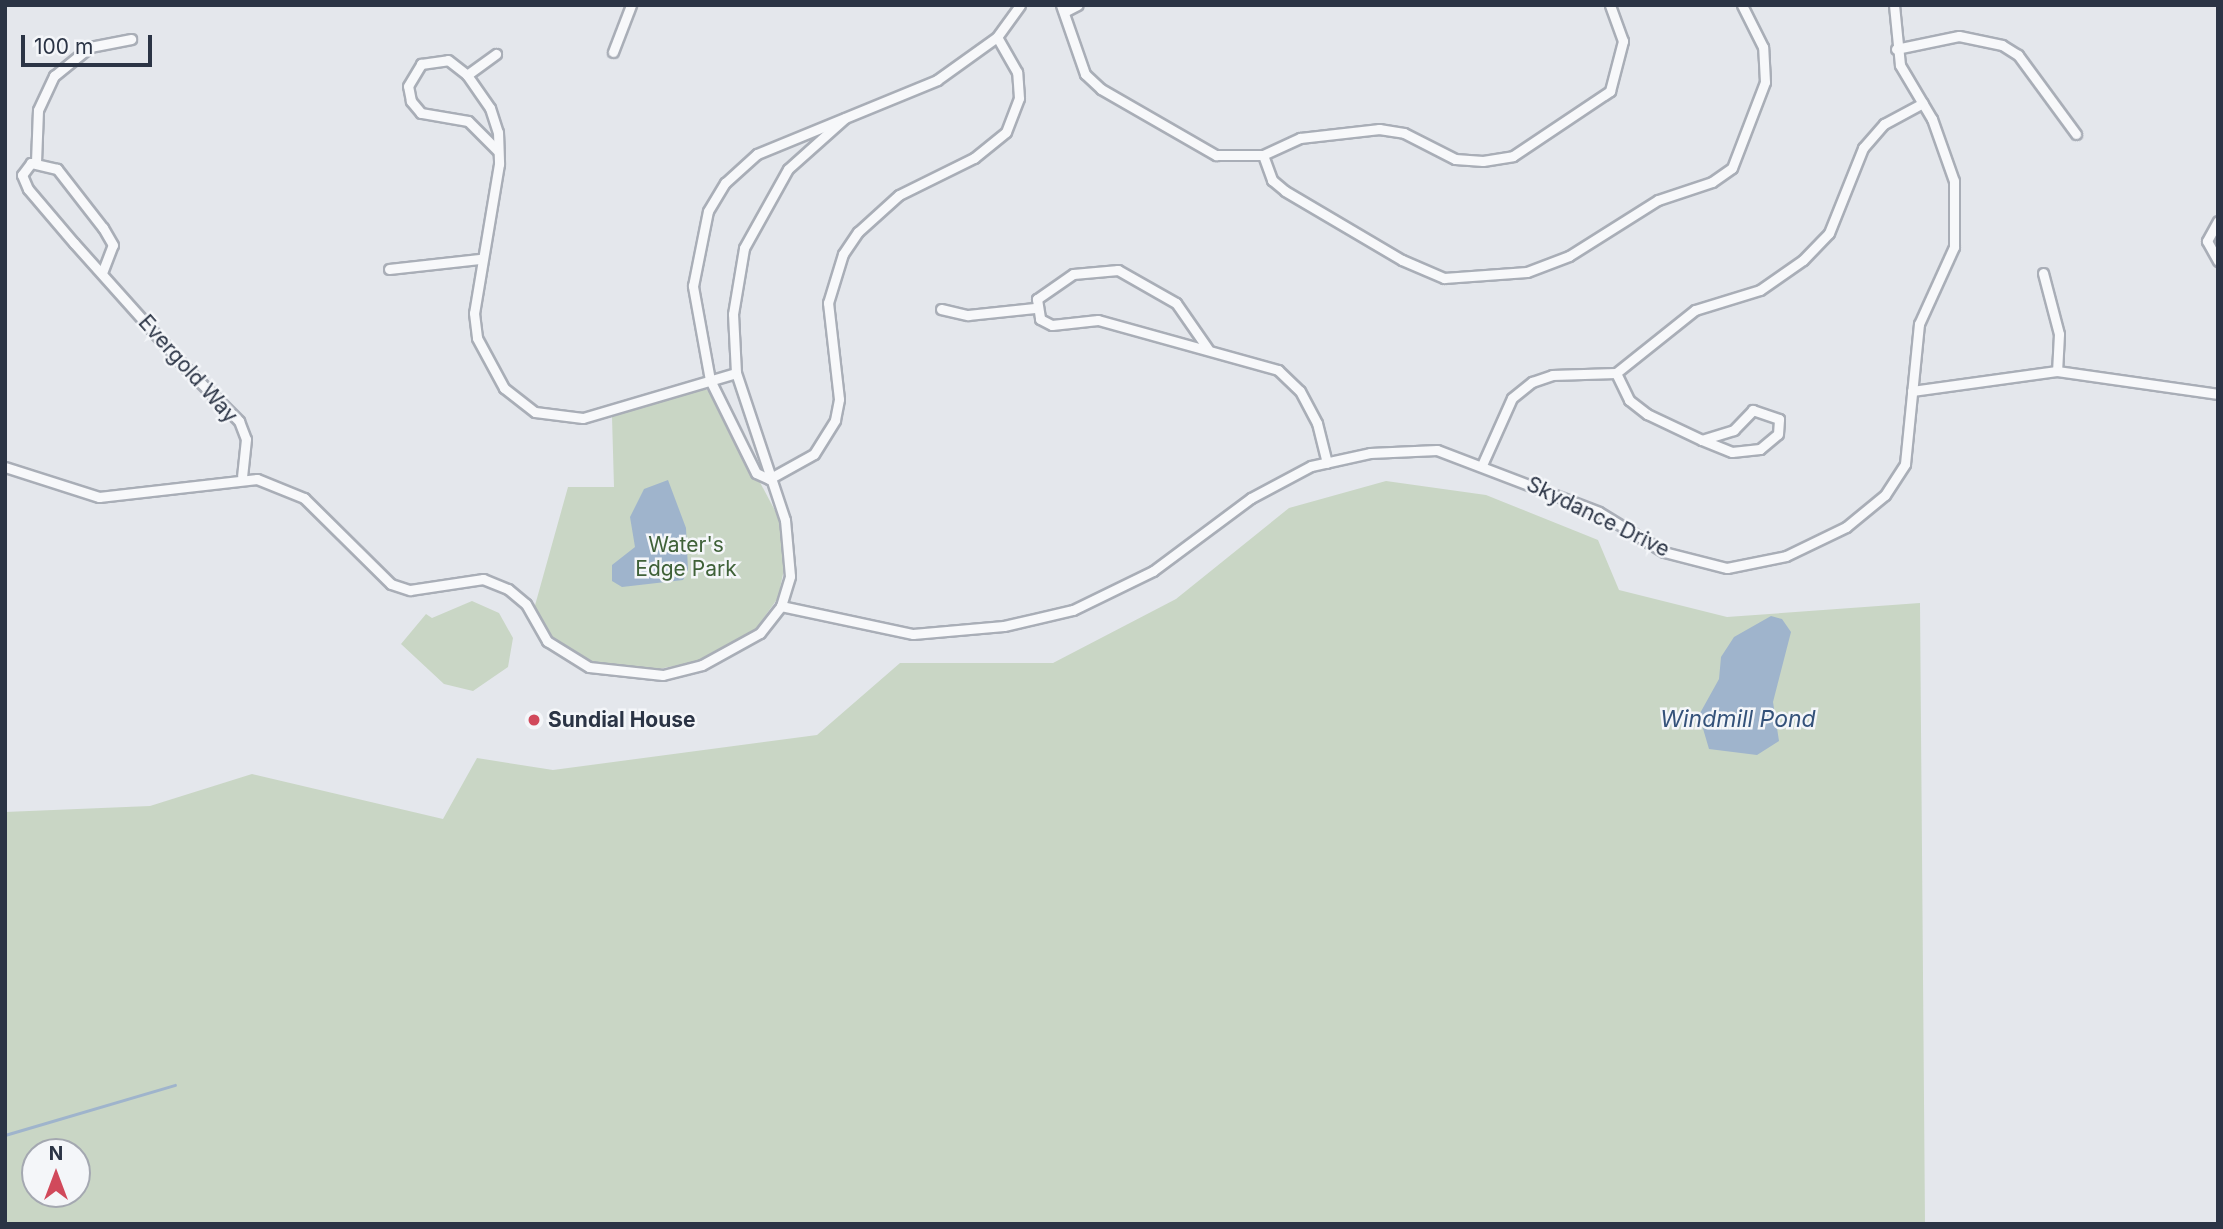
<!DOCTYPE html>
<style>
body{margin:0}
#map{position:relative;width:2223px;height:1229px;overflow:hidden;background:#e4e7ec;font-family:Inter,sans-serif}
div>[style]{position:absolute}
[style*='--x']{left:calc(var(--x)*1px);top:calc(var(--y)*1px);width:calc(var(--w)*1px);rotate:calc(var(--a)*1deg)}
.green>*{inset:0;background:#c9d6c5}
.water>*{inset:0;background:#9fb4cc}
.stream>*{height:2.5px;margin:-1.25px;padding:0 1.25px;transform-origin:1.25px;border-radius:1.25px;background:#9fb4cc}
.roads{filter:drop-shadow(2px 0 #a9aeb7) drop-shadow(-2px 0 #a9aeb7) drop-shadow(0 2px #a9aeb7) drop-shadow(0 -2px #a9aeb7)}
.street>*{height:9px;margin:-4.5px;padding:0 4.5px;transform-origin:4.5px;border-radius:4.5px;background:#f7f8fa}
.dots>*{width:19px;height:19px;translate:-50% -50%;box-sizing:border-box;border:4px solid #f4f6f9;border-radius:50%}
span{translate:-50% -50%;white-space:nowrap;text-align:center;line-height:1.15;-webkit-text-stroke:5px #f4f6f9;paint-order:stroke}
.street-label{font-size:21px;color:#2b3445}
.park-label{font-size:21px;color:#3f6138}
.poi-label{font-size:21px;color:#2b3445;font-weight:700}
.left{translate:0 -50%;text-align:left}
.water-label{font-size:23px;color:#34527a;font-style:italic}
.frame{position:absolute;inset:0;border:7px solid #2b3445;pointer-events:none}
.north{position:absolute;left:21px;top:1138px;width:70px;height:70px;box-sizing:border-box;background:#f4f6f9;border:2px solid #a4a8b1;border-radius:50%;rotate:0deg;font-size:19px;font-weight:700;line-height:28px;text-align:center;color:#2b3445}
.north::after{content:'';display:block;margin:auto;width:24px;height:32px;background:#d1495b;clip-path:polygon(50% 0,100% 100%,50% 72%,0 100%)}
.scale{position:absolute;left:21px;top:35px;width:131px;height:32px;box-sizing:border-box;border:4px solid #2b3445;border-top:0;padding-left:9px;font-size:21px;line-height:24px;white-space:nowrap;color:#2b3445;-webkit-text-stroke:5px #f4f6f9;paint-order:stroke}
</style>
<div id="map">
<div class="green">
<i style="clip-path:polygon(701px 388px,712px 392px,780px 520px,787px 555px,778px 598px,755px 630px,700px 661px,643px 672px,579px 659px,555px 642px,534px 609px,568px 487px,614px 487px,612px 417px)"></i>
<i style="clip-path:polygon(evenodd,1386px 481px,1486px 495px,1598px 540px,1619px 590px,1727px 617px,1920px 603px,1925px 1224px,5px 1224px,5px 812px,150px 806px,252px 774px,443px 819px,477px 758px,553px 770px,817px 735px,900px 663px,1053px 663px,1176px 599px,1289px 508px,1386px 481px,35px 1152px,77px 1152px,77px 1194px,35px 1194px,35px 1152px)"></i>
<i style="clip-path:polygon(472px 601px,499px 613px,513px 638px,508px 667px,473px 691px,444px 684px,401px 644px,426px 614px,432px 618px)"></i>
</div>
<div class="water">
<i style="clip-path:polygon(668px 480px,686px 528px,688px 570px,683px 580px,622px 587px,612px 581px,612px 565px,635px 547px,630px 517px,644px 489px)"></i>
<i style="clip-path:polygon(1771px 616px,1782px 619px,1791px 632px,1773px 702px,1779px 741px,1757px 755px,1709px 749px,1699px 715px,1719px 679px,1721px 657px,1734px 637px)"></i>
</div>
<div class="stream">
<i style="--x:5;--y:1135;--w:177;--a:-16.4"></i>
</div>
<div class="roads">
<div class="street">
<i style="--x:1061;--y:5;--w:73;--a:70.8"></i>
<i style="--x:1085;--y:74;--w:22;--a:43"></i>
<i style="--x:1101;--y:89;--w:133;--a:29.9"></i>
<i style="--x:1216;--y:155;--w:47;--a:0"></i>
<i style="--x:1263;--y:155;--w:41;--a:-24.7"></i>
<i style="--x:1300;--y:138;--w:80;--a:-6.5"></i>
<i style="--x:1379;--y:129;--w:25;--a:9"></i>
<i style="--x:1404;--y:133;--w:57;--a:27"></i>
<i style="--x:1455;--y:159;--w:28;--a:4"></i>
<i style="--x:1483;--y:161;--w:30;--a:-9"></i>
<i style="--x:1513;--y:156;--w:117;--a:-33.8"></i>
<i style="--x:1610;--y:91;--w:52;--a:-75.4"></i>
<i style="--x:1623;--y:41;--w:38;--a:-110"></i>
<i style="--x:1066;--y:11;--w:13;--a:-27"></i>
<i style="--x:1896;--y:49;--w:64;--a:-11.7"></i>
<i style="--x:1959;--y:36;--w:44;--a:11.8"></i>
<i style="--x:2002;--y:45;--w:19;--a:32"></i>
<i style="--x:2018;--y:55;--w:98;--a:53.7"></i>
<i style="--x:613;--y:52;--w:50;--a:-69"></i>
<i style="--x:467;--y:75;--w:36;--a:-36"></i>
<i style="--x:498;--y:151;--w:42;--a:-135"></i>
<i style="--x:468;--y:121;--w:48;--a:-170.3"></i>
<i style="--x:421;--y:113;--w:16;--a:-130"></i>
<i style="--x:411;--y:101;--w:15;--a:-101"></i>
<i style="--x:408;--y:86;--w:26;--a:-59"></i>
<i style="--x:421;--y:64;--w:27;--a:-8"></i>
<i style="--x:448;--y:60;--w:24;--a:38"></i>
<i style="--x:467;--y:75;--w:40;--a:55.1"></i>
<i style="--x:490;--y:108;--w:25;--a:72"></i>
<i style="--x:498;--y:132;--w:32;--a:88"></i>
<i style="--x:499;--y:164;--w:151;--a:99.5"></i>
<i style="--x:474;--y:313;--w:25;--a:83"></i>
<i style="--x:477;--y:338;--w:57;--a:61.6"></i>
<i style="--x:504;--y:388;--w:39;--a:38"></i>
<i style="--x:535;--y:412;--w:48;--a:7.1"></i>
<i style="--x:583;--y:418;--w:159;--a:-16.4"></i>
<i style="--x:1263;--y:155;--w:27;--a:70"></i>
<i style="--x:1272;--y:180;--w:17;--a:40"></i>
<i style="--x:1285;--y:191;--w:136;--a:30.5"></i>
<i style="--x:1402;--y:260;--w:46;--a:23.2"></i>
<i style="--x:1444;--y:278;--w:83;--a:-4.1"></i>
<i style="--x:1527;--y:272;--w:45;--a:-20.9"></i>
<i style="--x:1569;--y:256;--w:105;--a:-32.2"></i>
<i style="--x:1658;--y:200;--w:57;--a:-18.4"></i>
<i style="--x:1712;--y:182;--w:24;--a:-35"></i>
<i style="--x:1732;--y:168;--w:92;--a:-69"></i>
<i style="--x:1765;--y:82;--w:35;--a:-93"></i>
<i style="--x:1763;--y:47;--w:47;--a:-116.6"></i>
<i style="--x:36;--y:162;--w:52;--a:-87.8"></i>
<i style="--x:38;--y:110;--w:38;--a:-65"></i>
<i style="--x:54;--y:76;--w:46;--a:-38.9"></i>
<i style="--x:90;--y:47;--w:42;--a:-11"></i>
<i style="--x:2218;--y:221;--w:23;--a:119"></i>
<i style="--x:2207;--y:241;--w:23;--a:61"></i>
<i style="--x:389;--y:269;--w:91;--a:-6.3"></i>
<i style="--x:102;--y:273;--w:30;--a:-69"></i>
<i style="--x:113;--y:245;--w:20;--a:-120"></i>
<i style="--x:103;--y:228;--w:75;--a:-127.9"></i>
<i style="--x:57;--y:169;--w:27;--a:-167"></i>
<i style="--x:31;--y:163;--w:15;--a:127"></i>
<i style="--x:22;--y:175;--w:15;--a:67"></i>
<i style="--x:28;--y:189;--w:71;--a:49.6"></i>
<i style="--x:74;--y:243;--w:162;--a:48.2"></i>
<i style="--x:182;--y:364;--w:81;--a:45"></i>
<i style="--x:239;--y:421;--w:19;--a:69"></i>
<i style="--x:246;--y:439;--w:37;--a:96"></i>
<i style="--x:2043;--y:273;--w:63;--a:75.3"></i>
<i style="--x:2059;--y:334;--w:37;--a:93"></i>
<i style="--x:941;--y:309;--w:28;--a:13"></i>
<i style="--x:968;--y:315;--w:67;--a:-6"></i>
<i style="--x:1208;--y:349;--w:56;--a:-124.8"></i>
<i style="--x:1176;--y:303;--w:67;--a:-150.4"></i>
<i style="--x:1118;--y:270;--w:45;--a:174.9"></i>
<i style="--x:1073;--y:274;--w:44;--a:145.2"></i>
<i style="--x:1037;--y:299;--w:20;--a:81"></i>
<i style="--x:1040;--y:319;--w:13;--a:27"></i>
<i style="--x:1052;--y:325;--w:46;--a:-6.2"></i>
<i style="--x:1098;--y:320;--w:187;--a:15.5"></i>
<i style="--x:1278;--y:370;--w:30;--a:44"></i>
<i style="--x:1300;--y:391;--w:36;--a:62"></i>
<i style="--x:1317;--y:423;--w:41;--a:76"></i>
<i style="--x:1616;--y:373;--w:30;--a:64"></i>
<i style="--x:1629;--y:400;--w:23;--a:38"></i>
<i style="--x:1647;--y:414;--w:61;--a:25.3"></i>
<i style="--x:1702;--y:440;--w:32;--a:22"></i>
<i style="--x:1732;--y:452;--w:28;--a:-6"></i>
<i style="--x:1760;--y:449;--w:23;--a:-40"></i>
<i style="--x:1778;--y:434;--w:15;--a:-86"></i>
<i style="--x:1779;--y:419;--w:28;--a:-161"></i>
<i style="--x:1753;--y:410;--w:28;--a:134"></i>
<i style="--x:1734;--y:430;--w:34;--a:163"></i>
<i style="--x:1912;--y:391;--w:146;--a:-7.9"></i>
<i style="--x:2057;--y:371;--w:163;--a:8.1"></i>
<i style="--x:1482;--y:465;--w:73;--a:-65.9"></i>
<i style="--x:1512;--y:398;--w:26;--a:-39"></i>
<i style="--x:1532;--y:382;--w:21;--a:-19"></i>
<i style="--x:1552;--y:375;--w:64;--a:-1.8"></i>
<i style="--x:1616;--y:373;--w:101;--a:-38.6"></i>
<i style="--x:1695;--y:310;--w:68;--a:-17.1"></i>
<i style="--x:1760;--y:290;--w:52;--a:-34.9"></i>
<i style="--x:1803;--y:260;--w:37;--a:-46"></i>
<i style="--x:1829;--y:233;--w:92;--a:-68.2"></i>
<i style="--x:1863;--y:148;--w:32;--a:-49"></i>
<i style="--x:1884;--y:124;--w:44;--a:-28.3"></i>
<i style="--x:5;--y:467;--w:99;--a:17.7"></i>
<i style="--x:99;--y:497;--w:159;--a:-6.5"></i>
<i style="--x:257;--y:479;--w:51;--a:22"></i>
<i style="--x:304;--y:498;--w:122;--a:44.7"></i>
<i style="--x:391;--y:584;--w:20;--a:18"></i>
<i style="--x:410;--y:590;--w:74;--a:-8.6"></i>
<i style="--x:483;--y:579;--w:27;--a:22"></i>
<i style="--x:508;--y:589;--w:23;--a:40"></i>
<i style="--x:526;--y:604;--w:43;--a:60.4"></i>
<i style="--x:547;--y:641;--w:49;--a:31.8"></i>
<i style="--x:589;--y:667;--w:74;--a:6.2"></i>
<i style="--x:663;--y:675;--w:40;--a:-14.4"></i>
<i style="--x:702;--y:665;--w:66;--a:-28.9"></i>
<i style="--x:760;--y:633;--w:34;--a:-52"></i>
<i style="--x:781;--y:606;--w:31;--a:-73"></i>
<i style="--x:790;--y:576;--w:56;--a:-95.1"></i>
<i style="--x:785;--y:520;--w:155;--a:-108.4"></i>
<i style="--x:736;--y:373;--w:59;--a:-92.9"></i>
<i style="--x:733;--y:314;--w:67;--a:-80.5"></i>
<i style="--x:744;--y:248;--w:90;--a:-60.9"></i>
<i style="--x:788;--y:169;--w:76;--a:-41.8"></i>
<i style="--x:769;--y:479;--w:14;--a:-155"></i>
<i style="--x:756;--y:473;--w:104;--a:-116.3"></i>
<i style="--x:710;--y:380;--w:96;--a:-100.3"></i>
<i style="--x:693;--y:286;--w:76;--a:-78.7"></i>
<i style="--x:708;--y:211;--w:33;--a:-59"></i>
<i style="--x:725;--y:183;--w:43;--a:-42.2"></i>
<i style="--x:757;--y:154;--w:195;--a:-22.3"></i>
<i style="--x:937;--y:80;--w:74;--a:-35.6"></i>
<i style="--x:997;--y:37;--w:39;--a:-54"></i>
<i style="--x:769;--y:479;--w:51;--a:-29.1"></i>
<i style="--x:814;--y:454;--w:40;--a:-58"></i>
<i style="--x:835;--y:420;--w:21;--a:-79"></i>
<i style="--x:839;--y:399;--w:97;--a:-96.5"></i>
<i style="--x:828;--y:303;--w:51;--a:-73"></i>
<i style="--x:843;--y:254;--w:27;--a:-56"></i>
<i style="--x:858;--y:232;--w:55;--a:-42.1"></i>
<i style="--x:899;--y:195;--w:84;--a:-26.3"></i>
<i style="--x:974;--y:158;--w:41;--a:-39.1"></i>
<i style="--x:1006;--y:132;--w:36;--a:-69"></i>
<i style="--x:1019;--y:98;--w:26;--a:-94"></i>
<i style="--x:1017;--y:72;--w:40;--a:-119.7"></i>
<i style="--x:781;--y:606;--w:135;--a:12"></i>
<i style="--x:913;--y:634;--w:91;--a:-5"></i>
<i style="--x:1004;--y:626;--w:71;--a:-13.1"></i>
<i style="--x:1073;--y:610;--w:89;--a:-26"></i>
<i style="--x:1153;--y:571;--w:122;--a:-36.7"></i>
<i style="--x:1251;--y:498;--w:68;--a:-28.1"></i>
<i style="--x:1311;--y:466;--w:60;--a:-12.4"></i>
<i style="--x:1370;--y:453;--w:67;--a:-2.6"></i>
<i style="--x:1437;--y:450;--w:173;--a:20.9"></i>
<i style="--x:1599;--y:512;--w:76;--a:31.6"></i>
<i style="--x:1664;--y:552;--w:65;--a:14.3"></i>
<i style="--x:1727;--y:568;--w:60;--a:-11.5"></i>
<i style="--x:1786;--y:556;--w:67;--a:-25.8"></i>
<i style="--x:1846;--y:527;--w:50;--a:-39.4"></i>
<i style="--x:1885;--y:495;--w:37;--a:-57"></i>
<i style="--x:1905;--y:464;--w:141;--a:-84.3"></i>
<i style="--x:1919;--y:324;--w:85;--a:-65.6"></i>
<i style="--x:1954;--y:247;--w:66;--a:-90"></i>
<i style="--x:1954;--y:181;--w:66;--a:-109.5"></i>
<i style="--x:1932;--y:119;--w:63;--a:-120.7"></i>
<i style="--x:1900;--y:65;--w:60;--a:-95.7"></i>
</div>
</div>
<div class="dots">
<i style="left:534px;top:720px;background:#d1495b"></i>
</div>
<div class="street-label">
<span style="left:188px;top:369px;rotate:48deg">Evergold Way</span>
<span style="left:1598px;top:517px;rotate:26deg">Skydance Drive</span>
</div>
<div class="park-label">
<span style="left:686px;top:557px">Water's<br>Edge Park</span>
</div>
<div class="poi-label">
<span class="left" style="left:548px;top:720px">Sundial House</span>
</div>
<div class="water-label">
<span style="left:1738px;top:719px">Windmill Pond</span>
</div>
<div class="frame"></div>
<div class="north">N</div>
<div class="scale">100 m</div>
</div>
